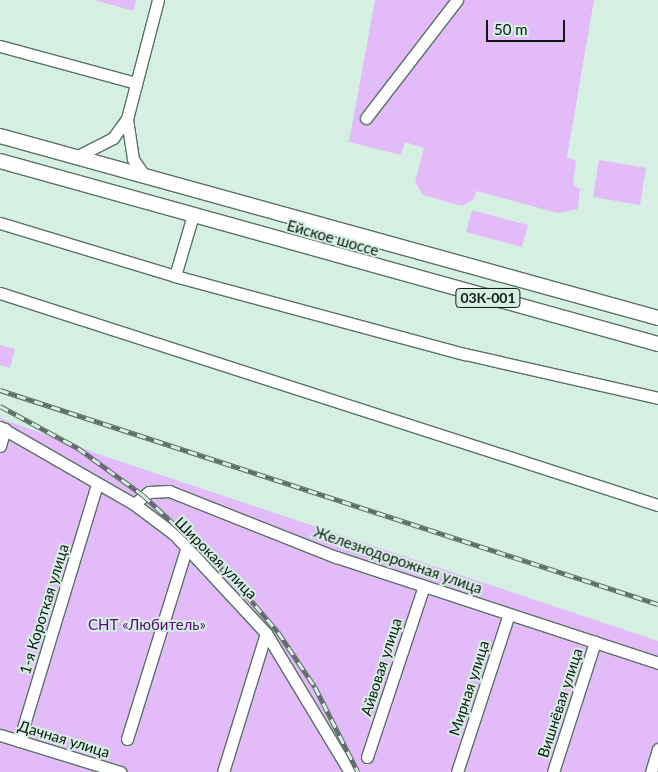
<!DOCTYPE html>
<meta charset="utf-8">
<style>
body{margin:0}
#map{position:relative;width:658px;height:772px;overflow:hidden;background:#d5f0e3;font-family:Lato,sans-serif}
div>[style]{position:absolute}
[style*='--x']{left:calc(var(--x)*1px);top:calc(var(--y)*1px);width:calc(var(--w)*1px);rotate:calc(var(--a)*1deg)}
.green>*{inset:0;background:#e2bbf8}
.roads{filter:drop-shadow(1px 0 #597165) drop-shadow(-1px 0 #597165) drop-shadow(0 1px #597165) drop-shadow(0 -1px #597165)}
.minor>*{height:11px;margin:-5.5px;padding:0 5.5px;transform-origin:5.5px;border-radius:5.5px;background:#fff}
.major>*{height:14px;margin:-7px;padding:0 7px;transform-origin:7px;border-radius:7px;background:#fff}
.rail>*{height:5px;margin-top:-2.5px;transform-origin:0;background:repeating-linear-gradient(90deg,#d5f0e3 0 9px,#5c6c65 0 18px);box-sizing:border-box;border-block:1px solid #5c6c65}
span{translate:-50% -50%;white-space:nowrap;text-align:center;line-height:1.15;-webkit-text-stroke:4px #d5f0e3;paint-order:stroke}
.shield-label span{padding:1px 4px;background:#d5f0e3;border:1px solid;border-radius:4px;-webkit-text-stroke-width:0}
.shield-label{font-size:14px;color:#0f1814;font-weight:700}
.street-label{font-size:15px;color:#0f1814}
.park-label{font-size:15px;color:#560d73}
.scale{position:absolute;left:486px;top:20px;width:79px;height:22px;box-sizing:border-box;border:2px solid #0f1814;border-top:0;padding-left:6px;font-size:15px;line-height:18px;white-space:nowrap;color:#0f1814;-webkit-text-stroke:4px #d5f0e3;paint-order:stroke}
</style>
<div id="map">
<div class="green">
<i style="clip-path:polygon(94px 0,136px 0,134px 11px)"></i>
<i style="clip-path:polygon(375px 0,594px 0,567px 157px,576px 161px,573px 185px,580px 189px,578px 209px,558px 213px,476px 191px,474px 199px,462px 206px,423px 195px,415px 182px,424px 148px,405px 142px,401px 155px,349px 142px)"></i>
<i style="clip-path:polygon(599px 160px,646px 168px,640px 205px,593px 197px)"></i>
<i style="clip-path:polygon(472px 210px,528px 225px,522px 247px,466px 232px)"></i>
<i style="clip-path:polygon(0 345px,15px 349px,10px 368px,0 365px)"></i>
<i style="clip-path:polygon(0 418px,95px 453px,658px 641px,658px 772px,0 772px)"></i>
</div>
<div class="roads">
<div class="minor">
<i style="--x:0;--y:46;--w:141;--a:15.2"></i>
<i style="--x:366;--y:118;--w:149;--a:-52.4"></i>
<i style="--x:76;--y:157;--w:42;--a:-27.2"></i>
<i style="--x:113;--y:138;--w:24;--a:-54"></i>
<i style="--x:144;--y:175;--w:19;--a:-125"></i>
<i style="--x:133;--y:159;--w:40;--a:-98.5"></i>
<i style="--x:127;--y:119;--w:123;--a:-75.4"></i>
<i style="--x:0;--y:223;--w:183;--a:16.8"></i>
<i style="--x:175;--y:276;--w:300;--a:15.1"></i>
<i style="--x:465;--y:354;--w:198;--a:12.8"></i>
<i style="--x:175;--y:276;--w:64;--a:-73.6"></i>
<i style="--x:0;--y:293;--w:691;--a:17.86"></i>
<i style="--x:0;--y:427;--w:155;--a:29.9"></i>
<i style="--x:134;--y:504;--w:50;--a:36.9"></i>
<i style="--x:174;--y:534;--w:135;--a:47.1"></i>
<i style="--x:266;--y:633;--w:162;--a:58.9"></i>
<i style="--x:0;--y:446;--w:18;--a:-74"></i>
<i style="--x:134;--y:504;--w:19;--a:-39"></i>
<i style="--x:149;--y:492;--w:20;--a:-3"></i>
<i style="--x:169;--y:491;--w:180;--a:21.6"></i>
<i style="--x:336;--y:557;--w:339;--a:18.2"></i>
<i style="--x:0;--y:735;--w:126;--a:17.1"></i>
<i style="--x:127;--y:739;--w:199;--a:-72.7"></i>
<i style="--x:19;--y:741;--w:268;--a:-73.1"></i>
<i style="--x:367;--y:757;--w:180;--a:-71.6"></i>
<i style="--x:223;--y:772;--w:145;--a:-72.8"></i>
<i style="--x:457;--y:772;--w:166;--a:-71.8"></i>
<i style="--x:553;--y:772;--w:137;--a:-72.1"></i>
<i style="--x:651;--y:772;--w:24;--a:-73"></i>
</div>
<div class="major">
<i style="--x:0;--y:136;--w:683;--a:15.46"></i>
<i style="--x:0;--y:161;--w:683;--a:15.54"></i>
</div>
</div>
<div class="rail">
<i style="--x:0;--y:390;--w:692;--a:18.02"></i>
<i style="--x:0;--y:406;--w:89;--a:28.3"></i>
<i style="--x:78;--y:448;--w:80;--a:35.9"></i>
<i style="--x:143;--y:495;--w:122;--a:43"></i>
<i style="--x:232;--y:578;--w:71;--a:49.6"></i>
<i style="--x:278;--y:632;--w:66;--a:56.1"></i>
<i style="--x:315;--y:687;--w:95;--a:63.2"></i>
</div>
<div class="shield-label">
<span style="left:488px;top:298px">03К-001</span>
</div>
<div class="street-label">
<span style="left:333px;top:238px;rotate:16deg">Ейское шоссе</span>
<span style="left:216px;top:558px;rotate:45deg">Широкая улица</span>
<span style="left:398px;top:560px;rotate:19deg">Железнодорожная улица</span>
<span style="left:44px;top:609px;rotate:-73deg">1-я Короткая улица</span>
<span style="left:381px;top:667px;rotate:-72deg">Айвовая улица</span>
<span style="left:469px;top:688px;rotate:-72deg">Мирная улица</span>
<span style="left:560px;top:703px;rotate:-72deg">Вишнёвая улица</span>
<span style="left:64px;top:739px;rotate:17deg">Дачная улица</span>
</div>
<div class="park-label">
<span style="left:147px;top:625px">СНТ «Любитель»</span>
</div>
<div class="scale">50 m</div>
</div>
